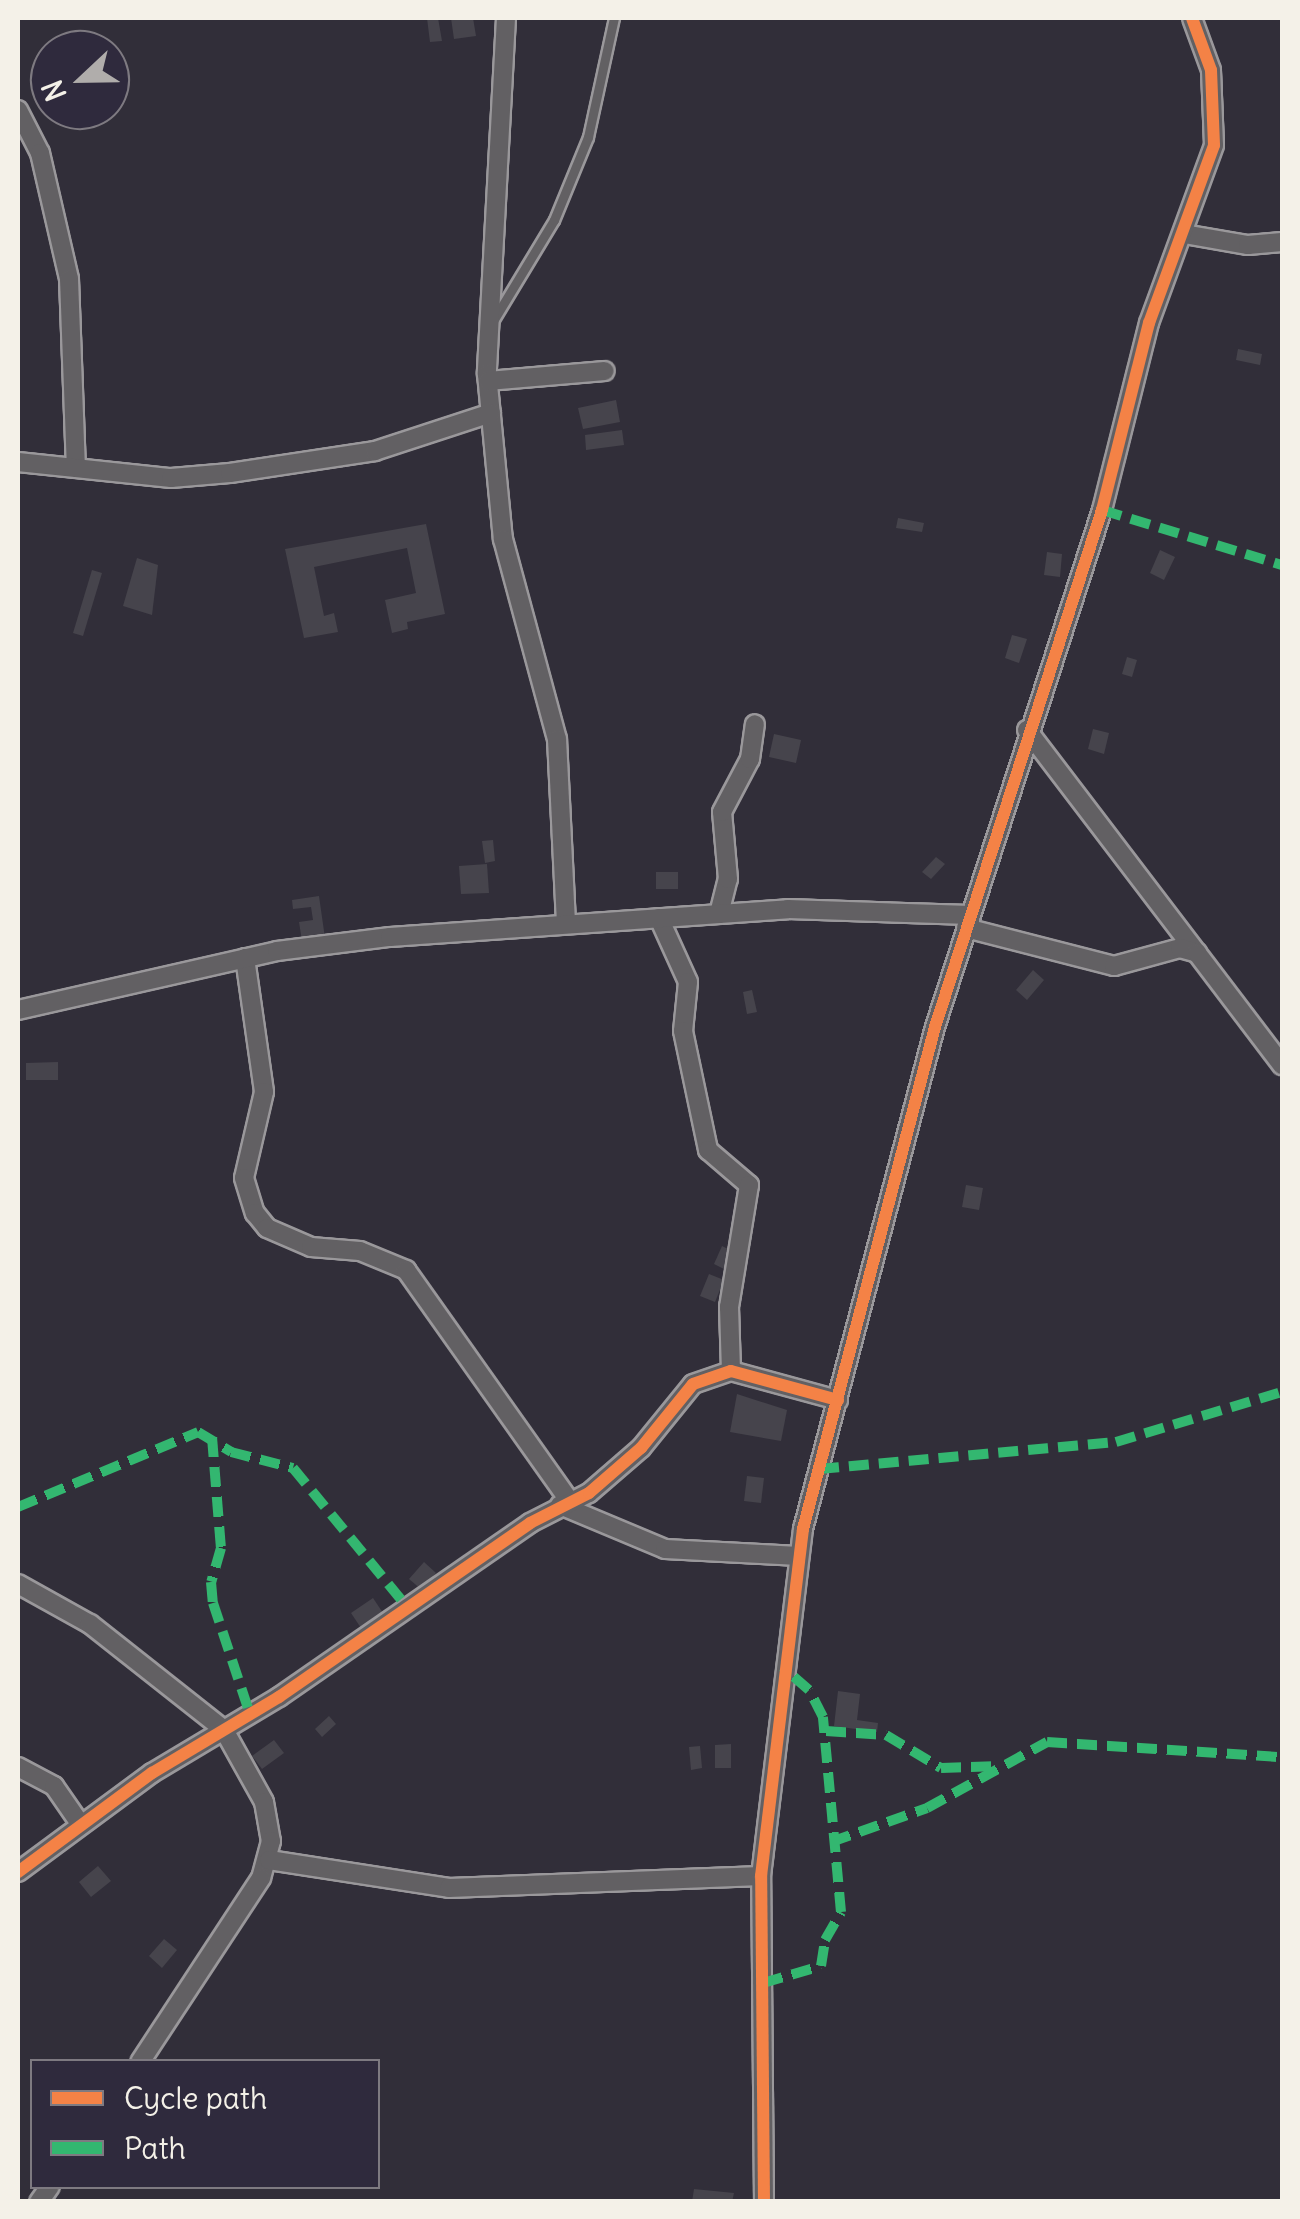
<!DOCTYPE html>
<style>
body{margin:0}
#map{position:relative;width:1300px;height:2219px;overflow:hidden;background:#312e39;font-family:Delius,sans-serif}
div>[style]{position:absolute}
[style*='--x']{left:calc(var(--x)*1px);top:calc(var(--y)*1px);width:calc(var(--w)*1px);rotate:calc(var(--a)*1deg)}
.building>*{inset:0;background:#46444c}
.roads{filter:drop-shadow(2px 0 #9a989b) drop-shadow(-2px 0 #9a989b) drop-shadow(0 2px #9a989b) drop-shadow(0 -2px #9a989b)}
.service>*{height:9px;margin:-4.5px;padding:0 4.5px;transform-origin:4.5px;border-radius:4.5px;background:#626063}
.minor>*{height:18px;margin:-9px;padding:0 9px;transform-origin:9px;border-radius:9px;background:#626063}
.quiet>*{height:10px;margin-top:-5px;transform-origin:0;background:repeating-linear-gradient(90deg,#33b770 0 20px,transparent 0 30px)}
.cycleway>*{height:12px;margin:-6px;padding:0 6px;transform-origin:6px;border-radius:6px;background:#f48246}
span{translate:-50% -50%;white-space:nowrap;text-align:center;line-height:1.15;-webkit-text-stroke:8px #2f2a3d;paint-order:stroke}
.frame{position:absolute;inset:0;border:20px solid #f4f1e8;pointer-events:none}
.legend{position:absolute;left:30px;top:2059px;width:350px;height:130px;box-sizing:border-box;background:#2f2a3d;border:2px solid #7e7a81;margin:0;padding:12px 18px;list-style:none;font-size:30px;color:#f4f1e8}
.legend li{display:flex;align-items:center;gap:20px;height:50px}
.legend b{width:50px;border:2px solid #7e7a81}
.north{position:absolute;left:30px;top:30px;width:100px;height:100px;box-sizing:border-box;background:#2f2a3d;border:2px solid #7e7a81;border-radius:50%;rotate:248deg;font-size:28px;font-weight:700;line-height:40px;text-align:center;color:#f4f1e8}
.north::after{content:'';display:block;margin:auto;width:35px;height:45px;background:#b0adab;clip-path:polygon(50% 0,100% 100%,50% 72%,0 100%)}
</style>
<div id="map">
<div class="building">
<i style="clip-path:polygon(427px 18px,438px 18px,442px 41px,430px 42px)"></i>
<i style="clip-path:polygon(451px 18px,473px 18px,476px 36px,454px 39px)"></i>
<i style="clip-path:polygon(1238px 349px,1262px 354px,1260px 365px,1236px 360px)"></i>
<i style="clip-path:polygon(616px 400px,620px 422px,583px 429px,578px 408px)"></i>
<i style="clip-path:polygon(622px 430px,624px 445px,586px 450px,585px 435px)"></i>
<i style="clip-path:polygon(898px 518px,924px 523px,922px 532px,896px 528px)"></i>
<i style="clip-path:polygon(426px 524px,445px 614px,407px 622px,408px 629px,392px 633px,385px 600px,416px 593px,407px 548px,314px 567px,324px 616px,334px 613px,338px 632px,304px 638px,285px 549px)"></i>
<i style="clip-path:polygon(1160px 550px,1175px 557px,1164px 580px,1150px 573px)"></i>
<i style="clip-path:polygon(1047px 552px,1062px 554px,1060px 577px,1044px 575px)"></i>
<i style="clip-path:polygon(137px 558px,158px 565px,152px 615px,123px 606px)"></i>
<i style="clip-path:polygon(92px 570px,102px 573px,83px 636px,73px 633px)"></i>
<i style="clip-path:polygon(1012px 635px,1027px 639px,1019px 663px,1005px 658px)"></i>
<i style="clip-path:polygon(1127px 657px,1137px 660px,1132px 677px,1122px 674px)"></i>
<i style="clip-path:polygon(1093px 729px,1109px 733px,1104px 754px,1088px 749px)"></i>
<i style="clip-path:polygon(774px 734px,801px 740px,796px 763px,769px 757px)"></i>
<i style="clip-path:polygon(493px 840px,495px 861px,485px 863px,482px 841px)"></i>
<i style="clip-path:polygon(936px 857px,945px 864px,931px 879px,922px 872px)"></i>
<i style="clip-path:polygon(487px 864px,489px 893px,461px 894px,459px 866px)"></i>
<i style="clip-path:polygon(656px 872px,678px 872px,678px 889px,656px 889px)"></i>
<i style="clip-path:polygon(319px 896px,325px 938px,302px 941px,299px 922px,313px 920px,311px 907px,293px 909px,292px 900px)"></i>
<i style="clip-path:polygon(1033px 970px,1044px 980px,1027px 1000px,1016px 990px)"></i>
<i style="clip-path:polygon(752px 990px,757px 1012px,747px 1014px,743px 992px)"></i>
<i style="clip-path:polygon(58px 1062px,58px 1080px,26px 1080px,26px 1063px)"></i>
<i style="clip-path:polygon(966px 1185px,983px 1188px,979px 1210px,962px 1207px)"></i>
<i style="clip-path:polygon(722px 1246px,736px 1253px,728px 1271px,714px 1264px)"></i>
<i style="clip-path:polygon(709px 1274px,724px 1280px,715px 1302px,700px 1296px)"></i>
<i style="clip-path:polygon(737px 1394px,787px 1410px,781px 1441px,730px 1432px)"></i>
<i style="clip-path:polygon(747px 1476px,764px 1478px,761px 1503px,744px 1501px)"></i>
<i style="clip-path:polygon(424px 1562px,436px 1573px,422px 1590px,409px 1579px)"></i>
<i style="clip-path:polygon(373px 1598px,383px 1613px,361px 1628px,351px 1613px)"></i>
<i style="clip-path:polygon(838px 1691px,860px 1694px,857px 1720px,878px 1723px,877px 1732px,834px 1726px)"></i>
<i style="clip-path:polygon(329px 1716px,336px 1724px,322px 1737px,315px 1729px)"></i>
<i style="clip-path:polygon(274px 1740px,284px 1753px,262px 1769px,252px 1756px)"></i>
<i style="clip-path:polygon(731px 1744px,731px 1768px,715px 1768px,715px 1745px)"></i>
<i style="clip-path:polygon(700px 1746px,702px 1768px,691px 1770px,689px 1747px)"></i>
<i style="clip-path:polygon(98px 1866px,111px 1881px,91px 1897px,79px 1882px)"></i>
<i style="clip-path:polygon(164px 1939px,177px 1950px,162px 1968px,149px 1956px)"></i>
<i style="clip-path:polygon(694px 2189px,734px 2193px,732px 2202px,692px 2202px)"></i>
</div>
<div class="roads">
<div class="service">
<i style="--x:493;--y:321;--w:118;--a:-58.9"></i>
<i style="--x:554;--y:220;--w:90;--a:-67.7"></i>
<i style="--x:588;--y:137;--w:122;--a:-77.7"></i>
</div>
<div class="minor">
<i style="--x:506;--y:18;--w:357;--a:93.1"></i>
<i style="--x:487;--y:374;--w:166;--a:84.5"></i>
<i style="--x:503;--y:539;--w:207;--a:74.9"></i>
<i style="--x:557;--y:739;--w:185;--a:87.2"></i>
<i style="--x:18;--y:110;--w:48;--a:62.9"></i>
<i style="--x:40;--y:153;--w:129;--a:77"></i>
<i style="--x:69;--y:279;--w:189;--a:87.9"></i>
<i style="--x:1184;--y:234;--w:65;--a:9.8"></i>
<i style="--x:1248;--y:245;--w:34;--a:-5"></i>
<i style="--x:488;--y:381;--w:117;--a:-4.9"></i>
<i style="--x:18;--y:462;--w:154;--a:6"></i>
<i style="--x:171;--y:478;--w:59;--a:-4.8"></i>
<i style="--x:230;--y:473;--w:147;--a:-8.6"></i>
<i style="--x:375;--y:451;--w:122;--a:-18.1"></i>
<i style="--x:1027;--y:730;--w:280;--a:52.7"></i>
<i style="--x:719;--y:914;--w:36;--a:-76"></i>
<i style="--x:728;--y:879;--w:67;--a:-95.1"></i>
<i style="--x:722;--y:812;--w:60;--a:-62.2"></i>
<i style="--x:750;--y:759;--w:35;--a:-82"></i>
<i style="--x:659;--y:918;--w:70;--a:65.6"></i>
<i style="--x:688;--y:982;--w:49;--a:95.8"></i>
<i style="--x:683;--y:1031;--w:122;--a:78.1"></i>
<i style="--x:708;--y:1150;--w:54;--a:40.5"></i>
<i style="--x:749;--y:1185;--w:124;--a:99.3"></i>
<i style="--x:729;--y:1307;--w:64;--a:88.2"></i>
<i style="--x:966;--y:928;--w:153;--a:14.4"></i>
<i style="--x:1114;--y:966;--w:68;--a:-15.3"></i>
<i style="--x:1180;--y:948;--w:18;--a:16"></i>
<i style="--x:1197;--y:953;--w:141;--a:52.8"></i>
<i style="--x:245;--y:958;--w:135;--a:81.9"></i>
<i style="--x:264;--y:1092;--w:88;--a:103.1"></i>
<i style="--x:244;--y:1178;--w:37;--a:73"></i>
<i style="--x:255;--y:1213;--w:19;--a:51"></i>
<i style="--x:267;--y:1228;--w:48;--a:23.4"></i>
<i style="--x:311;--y:1247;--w:49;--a:4.7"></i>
<i style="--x:360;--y:1251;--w:50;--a:22.4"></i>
<i style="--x:406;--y:1270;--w:282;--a:54.7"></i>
<i style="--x:18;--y:1010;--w:266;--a:-12.8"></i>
<i style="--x:277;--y:951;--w:114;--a:-7.1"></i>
<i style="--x:390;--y:937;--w:399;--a:-4"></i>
<i style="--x:788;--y:909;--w:183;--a:1.9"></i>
<i style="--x:560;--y:1505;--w:114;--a:22.7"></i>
<i style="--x:665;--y:1549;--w:134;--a:3"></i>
<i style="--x:18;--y:1584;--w:82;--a:29.1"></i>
<i style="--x:90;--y:1624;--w:171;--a:38.3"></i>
<i style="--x:224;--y:1730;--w:82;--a:60.9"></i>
<i style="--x:264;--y:1802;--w:40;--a:80"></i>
<i style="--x:271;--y:1841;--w:38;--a:105"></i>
<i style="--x:261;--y:1878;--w:220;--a:123.3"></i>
<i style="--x:18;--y:1767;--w:41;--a:27.8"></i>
<i style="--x:54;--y:1786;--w:47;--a:55.3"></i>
<i style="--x:269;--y:1860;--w:182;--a:8.8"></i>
<i style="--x:449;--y:1888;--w:312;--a:-2.2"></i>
<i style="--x:18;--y:1872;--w:167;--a:-36.5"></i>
<i style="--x:152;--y:1773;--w:148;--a:-30.9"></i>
<i style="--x:279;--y:1697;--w:305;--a:-34.7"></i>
<i style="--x:530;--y:1523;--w:66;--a:-27"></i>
<i style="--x:589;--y:1493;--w:69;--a:-40.9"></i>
<i style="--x:641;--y:1448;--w:82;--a:-50.9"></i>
<i style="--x:693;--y:1384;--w:40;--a:-18.9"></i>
<i style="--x:731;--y:1371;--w:111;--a:15.2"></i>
<i style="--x:39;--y:2202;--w:19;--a:-55"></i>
<i style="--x:764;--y:2202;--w:326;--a:-90.5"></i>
<i style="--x:761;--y:1876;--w:350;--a:-83.1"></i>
<i style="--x:803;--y:1529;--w:519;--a:-75.27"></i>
<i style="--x:935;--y:1027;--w:543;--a:-72.1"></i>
<i style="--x:1102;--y:510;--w:193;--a:-75.9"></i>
<i style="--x:1149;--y:323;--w:189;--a:-69.9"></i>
<i style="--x:1214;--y:145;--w:75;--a:-92.3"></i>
<i style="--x:1211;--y:70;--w:55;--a:-110.1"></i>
</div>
</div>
<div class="quiet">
<i style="--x:1102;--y:510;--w:188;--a:17"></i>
<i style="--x:212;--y:1437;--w:111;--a:85.4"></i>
<i style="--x:221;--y:1548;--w:35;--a:106"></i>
<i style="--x:211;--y:1582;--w:21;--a:85"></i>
<i style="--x:213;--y:1603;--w:117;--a:71.6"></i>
<i style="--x:819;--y:1469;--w:298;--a:-5.2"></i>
<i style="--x:1116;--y:1442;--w:173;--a:-16.8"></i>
<i style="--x:18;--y:1507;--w:195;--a:-22.6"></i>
<i style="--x:198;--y:1432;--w:39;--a:31"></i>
<i style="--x:231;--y:1452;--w:64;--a:14.5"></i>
<i style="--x:293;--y:1468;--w:181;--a:50.6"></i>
<i style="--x:826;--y:1731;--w:60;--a:3.8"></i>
<i style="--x:886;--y:1735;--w:64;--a:31"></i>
<i style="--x:941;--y:1768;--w:59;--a:-1.9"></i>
<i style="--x:831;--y:1842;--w:102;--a:-19.5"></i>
<i style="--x:927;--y:1808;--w:137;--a:-28.8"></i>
<i style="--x:1047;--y:1742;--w:235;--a:3.7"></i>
<i style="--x:763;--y:1983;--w:60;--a:-16.3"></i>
<i style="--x:821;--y:1966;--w:26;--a:-81"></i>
<i style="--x:825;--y:1940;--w:32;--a:-60"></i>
<i style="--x:841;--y:1912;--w:196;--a:-95.3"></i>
<i style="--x:823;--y:1717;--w:30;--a:-117"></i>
<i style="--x:809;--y:1690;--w:35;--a:-139"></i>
</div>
<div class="cycleway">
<i style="--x:18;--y:1872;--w:167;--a:-36.5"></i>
<i style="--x:152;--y:1773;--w:148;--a:-30.9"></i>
<i style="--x:279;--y:1697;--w:305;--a:-34.7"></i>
<i style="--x:530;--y:1523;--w:66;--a:-27"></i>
<i style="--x:589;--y:1493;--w:69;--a:-40.9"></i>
<i style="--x:641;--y:1448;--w:82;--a:-50.9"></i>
<i style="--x:693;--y:1384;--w:40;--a:-18.9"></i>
<i style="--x:731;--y:1371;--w:111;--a:15.2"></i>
<i style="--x:764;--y:2202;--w:326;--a:-90.5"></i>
<i style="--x:761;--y:1876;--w:350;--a:-83.1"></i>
<i style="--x:803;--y:1529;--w:519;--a:-75.27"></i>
<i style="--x:935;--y:1027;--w:543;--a:-72.1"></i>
<i style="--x:1102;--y:510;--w:193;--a:-75.9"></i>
<i style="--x:1149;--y:323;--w:189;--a:-69.9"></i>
<i style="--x:1214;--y:145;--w:75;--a:-92.3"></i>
<i style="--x:1211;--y:70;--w:55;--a:-110.1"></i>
</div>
<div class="frame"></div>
<ul class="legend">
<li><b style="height:12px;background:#f48246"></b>Cycle path</li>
<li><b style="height:12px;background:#33b770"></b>Path</li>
</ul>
<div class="north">N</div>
</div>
